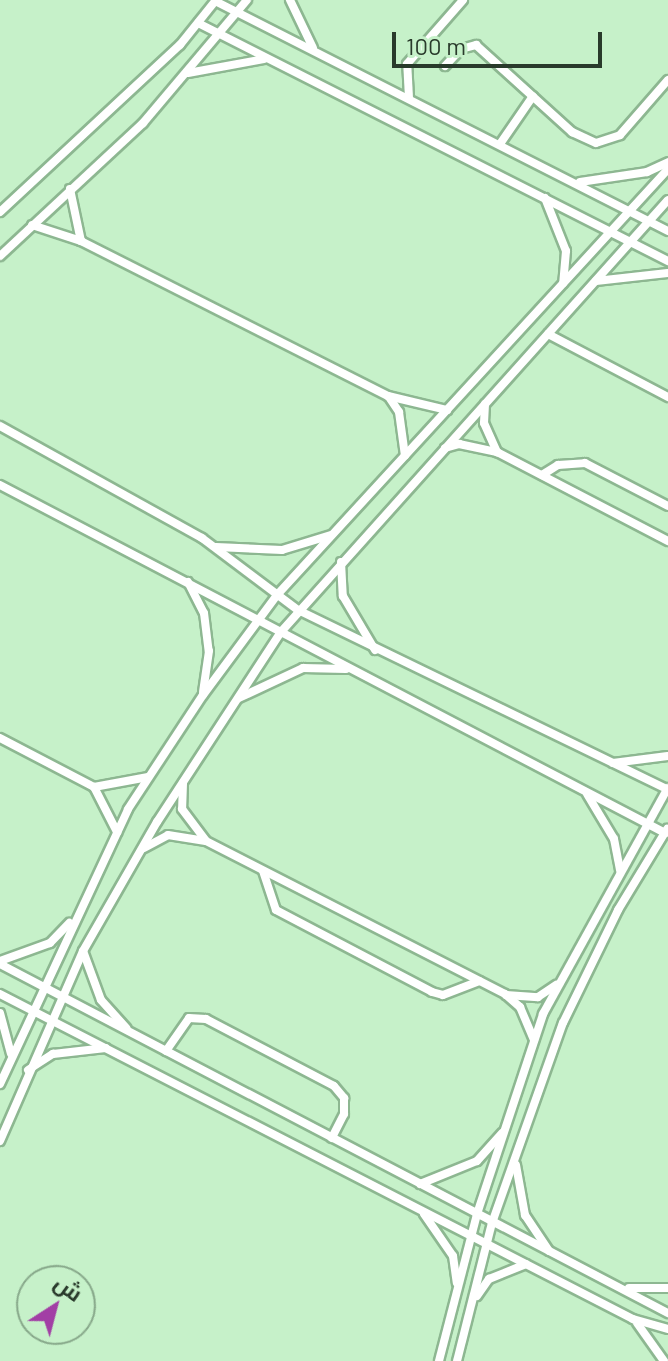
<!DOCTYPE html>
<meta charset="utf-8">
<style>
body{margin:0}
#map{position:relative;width:668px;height:1361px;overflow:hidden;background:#c6f1c9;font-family:Barlow,Cairo,sans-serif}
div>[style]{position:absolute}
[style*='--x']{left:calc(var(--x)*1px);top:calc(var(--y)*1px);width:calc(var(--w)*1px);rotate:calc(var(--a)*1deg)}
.roads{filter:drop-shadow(2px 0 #8db791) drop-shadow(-2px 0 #8db791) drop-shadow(0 2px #8db791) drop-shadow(0 -2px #8db791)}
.service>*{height:8px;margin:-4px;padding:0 4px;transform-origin:4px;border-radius:4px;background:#fff}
span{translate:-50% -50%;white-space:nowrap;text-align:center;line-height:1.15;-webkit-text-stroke:6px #c6f1c9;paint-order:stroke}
.north{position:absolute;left:16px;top:1265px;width:80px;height:80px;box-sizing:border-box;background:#c6f1c9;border:2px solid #87a88a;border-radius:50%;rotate:36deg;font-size:22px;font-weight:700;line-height:32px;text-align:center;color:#293a2b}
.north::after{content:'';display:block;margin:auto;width:28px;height:36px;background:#a23fa5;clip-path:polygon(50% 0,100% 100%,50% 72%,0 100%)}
.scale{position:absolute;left:392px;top:32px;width:210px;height:36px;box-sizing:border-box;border:4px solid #293a2b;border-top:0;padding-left:10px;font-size:24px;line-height:28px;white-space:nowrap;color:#293a2b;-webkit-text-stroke:6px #c6f1c9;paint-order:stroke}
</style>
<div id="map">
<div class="roads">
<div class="service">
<i style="--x:290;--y:0;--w:53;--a:64.4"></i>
<i style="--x:215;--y:1;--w:508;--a:26.92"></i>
<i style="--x:198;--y:23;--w:527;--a:26.86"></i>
<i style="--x:445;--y:66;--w:23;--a:-47"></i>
<i style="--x:461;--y:49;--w:16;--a:-15"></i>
<i style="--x:476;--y:45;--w:130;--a:42.2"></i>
<i style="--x:572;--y:132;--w:26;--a:25"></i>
<i style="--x:596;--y:143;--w:25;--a:-18"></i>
<i style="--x:620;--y:135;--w:73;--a:-48.9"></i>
<i style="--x:188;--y:73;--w:77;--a:-10.4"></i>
<i style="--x:409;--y:98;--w:34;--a:-93"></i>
<i style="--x:407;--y:64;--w:85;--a:-48.8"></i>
<i style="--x:500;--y:144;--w:58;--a:-55.5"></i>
<i style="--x:580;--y:182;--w:68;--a:-8.5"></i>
<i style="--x:647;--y:172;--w:23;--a:-25"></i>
<i style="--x:70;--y:189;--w:53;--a:78.1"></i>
<i style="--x:545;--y:198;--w:57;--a:68.4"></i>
<i style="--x:566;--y:251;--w:32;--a:95"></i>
<i style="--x:0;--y:212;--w:246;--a:-42.9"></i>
<i style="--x:180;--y:45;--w:58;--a:-51.3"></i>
<i style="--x:32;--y:225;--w:52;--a:18.1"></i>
<i style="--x:81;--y:241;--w:344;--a:26.8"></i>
<i style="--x:388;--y:396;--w:61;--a:13.3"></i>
<i style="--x:0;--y:256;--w:195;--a:-42.9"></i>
<i style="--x:143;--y:123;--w:161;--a:-49.8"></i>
<i style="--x:596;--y:281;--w:72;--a:-6.3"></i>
<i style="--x:548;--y:334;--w:136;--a:27.7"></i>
<i style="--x:389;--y:397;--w:18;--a:56"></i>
<i style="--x:399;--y:412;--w:44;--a:82.2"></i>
<i style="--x:485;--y:404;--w:19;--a:93"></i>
<i style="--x:484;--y:423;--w:32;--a:66"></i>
<i style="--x:0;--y:426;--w:231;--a:29"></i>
<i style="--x:202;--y:538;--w:120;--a:36.9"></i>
<i style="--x:298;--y:610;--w:411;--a:25.9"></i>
<i style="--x:445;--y:448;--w:15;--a:-16"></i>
<i style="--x:459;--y:444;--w:39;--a:12"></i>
<i style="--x:497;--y:452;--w:193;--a:27.5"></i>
<i style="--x:542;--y:475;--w:19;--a:-32"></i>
<i style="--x:558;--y:465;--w:27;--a:-4"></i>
<i style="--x:585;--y:463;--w:93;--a:27.4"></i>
<i style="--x:0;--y:485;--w:751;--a:27.62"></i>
<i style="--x:216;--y:547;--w:66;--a:2.6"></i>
<i style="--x:282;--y:550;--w:51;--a:-17"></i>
<i style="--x:341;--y:562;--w:34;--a:87"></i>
<i style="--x:343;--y:596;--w:63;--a:59.3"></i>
<i style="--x:188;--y:582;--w:35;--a:63"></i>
<i style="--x:204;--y:613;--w:38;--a:83"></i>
<i style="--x:209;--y:651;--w:41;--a:98.3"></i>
<i style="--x:239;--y:698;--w:71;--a:-25.1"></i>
<i style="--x:303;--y:668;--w:43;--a:1.3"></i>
<i style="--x:0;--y:738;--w:106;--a:27.5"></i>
<i style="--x:94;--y:787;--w:51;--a:62.9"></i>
<i style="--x:613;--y:763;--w:55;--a:-7.3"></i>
<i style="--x:183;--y:783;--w:26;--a:92"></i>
<i style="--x:182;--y:809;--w:39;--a:53"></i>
<i style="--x:94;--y:787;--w:55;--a:-10.5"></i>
<i style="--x:587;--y:794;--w:52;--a:59"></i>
<i style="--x:614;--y:839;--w:32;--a:79"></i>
<i style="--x:144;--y:848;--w:27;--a:-28"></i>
<i style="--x:168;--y:835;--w:38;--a:9"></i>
<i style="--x:206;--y:841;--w:336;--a:27.1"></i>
<i style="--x:505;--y:994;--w:20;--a:41"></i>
<i style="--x:520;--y:1007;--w:36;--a:67"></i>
<i style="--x:263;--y:871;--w:41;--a:71.6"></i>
<i style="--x:276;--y:910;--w:176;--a:27.7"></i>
<i style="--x:432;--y:992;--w:11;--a:15"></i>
<i style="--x:443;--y:995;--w:39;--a:-21"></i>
<i style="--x:83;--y:951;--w:52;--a:69.8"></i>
<i style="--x:101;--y:1000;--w:38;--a:48"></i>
<i style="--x:0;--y:961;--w:53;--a:-19.8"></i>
<i style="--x:50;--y:943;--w:28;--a:-46"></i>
<i style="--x:0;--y:964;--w:754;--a:27.59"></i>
<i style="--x:0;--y:994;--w:712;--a:27.18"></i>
<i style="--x:633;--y:1319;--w:36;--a:16"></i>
<i style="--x:506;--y:995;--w:32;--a:4"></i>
<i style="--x:538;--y:997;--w:22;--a:-34"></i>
<i style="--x:0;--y:1013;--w:42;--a:75"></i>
<i style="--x:166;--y:1051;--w:40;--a:-55.1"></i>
<i style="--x:189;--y:1018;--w:17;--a:3"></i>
<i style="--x:206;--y:1019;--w:144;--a:27.6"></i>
<i style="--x:334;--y:1086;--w:16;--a:50"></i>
<i style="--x:344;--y:1098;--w:16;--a:90"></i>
<i style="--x:344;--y:1114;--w:27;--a:117"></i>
<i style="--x:28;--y:1070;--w:30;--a:-33"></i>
<i style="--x:53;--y:1054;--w:53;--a:-6.5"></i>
<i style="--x:0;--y:1084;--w:303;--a:-65"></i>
<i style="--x:128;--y:809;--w:136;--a:-56.7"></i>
<i style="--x:203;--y:695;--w:124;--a:-53.5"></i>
<i style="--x:277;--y:595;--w:578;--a:-47.45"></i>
<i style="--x:0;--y:1141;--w:207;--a:-66.4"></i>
<i style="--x:83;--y:951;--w:149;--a:-60.2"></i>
<i style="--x:157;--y:822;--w:225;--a:-56.9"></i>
<i style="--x:280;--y:633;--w:581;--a:-48.14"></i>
<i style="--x:516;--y:1165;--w:51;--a:79.8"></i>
<i style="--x:525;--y:1215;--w:43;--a:56.3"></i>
<i style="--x:420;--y:1184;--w:61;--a:-22"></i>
<i style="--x:477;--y:1161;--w:38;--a:-48"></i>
<i style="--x:424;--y:1214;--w:51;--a:55.4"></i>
<i style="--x:453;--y:1256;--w:27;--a:82"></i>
<i style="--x:629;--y:1288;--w:39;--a:0"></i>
<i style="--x:477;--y:1296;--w:21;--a:-55"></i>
<i style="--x:489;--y:1279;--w:40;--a:-22"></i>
<i style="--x:637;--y:1323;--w:47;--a:54.6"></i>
<i style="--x:439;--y:1361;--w:152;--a:-75.5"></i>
<i style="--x:477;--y:1214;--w:211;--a:-71.7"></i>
<i style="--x:543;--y:1014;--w:258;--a:-61.1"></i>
<i style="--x:457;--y:1361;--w:142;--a:-75.8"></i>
<i style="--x:492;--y:1223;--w:212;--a:-70.5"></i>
<i style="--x:563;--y:1023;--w:126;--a:-64"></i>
<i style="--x:618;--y:910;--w:95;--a:-58.8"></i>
</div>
</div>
<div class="north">ش</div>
<div class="scale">100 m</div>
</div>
